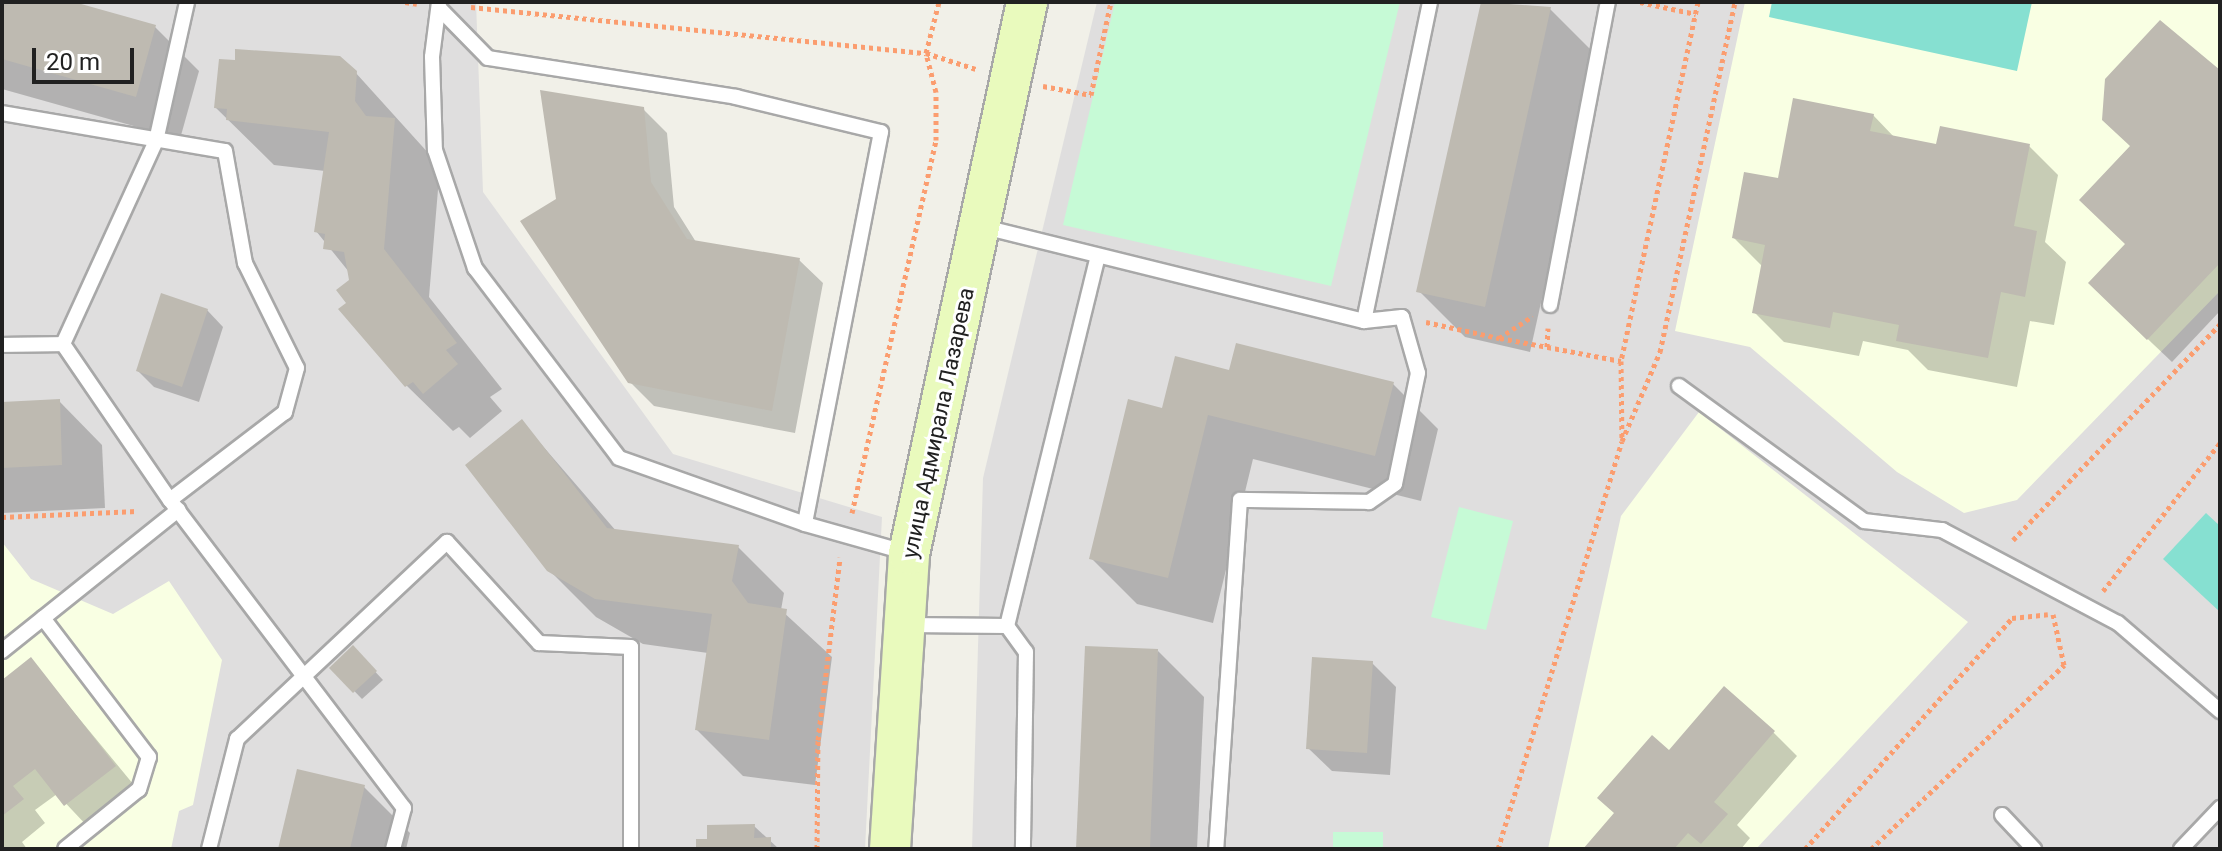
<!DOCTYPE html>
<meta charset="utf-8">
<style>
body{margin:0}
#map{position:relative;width:2222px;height:851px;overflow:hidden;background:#f1f0e8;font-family:Roboto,sans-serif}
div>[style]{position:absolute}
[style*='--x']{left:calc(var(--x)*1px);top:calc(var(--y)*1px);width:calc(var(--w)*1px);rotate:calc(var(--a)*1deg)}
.residential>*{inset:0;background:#dfdede}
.education>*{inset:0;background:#f9ffe3}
.park>*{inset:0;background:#c6fad6}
.pitch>*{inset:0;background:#86e0d1}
.shadow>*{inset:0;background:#0003}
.building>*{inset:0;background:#bebab1}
.path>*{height:5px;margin-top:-2.5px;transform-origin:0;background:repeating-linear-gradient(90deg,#fb9d6f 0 4px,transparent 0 8px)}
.roads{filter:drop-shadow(2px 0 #a8a8a8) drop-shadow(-2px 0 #a8a8a8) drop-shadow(0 2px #a8a8a8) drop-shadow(0 -2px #a8a8a8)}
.lane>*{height:14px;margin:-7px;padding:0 7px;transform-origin:7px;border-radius:7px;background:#fff}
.secondary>*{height:40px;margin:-20px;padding:0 20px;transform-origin:20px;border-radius:20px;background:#e9fabd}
span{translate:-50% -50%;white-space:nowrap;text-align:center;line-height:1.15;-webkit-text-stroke:6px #fff;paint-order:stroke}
.street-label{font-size:22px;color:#212121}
.frame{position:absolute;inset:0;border:4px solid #212121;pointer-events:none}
.scale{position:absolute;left:32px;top:48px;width:102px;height:36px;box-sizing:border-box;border:4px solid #212121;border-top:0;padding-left:10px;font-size:24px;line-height:28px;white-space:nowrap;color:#212121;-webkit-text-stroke:6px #fff;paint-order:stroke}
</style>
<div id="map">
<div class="residential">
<i style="clip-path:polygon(2px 2px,476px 2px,483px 192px,673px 454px,882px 517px,865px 849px,2px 849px)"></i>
<i style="clip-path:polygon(1097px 2px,2220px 2px,2220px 849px,972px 849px,983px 478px)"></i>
</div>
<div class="education">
<i style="clip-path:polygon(1745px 2px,2220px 2px,2220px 291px,2017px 500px,1964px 513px,1897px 472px,1750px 347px,1675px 331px)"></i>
<i style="clip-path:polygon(1699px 412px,1968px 622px,1756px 849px,1548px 849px,1621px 516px)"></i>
<i style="clip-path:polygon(2px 542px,31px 579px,113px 614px,169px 581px,222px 660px,193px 805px,179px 811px,171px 849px,2px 849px)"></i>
</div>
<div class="park">
<i style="clip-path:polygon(1115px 2px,1400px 2px,1331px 286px,1063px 225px)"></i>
<i style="clip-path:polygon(1459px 507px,1513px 521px,1486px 630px,1431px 617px)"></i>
<i style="clip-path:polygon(1333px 832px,1383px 832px,1383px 849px,1333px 849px)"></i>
</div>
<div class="pitch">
<i style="clip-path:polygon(1772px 2px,2032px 2px,2017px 71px,1769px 17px)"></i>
<i style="clip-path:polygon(2206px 513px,2220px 526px,2220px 612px,2163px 559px)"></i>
</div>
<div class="shadow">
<i style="clip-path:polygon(2px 2px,67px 2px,155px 27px,199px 71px,180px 139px,2px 89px)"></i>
<i style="clip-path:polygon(1483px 2px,1550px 9px,1596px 55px,1530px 352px,1465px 337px,1419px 291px)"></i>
<i style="clip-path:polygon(355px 72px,440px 166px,429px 297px,502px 389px,490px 397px,502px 411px,470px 438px,459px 427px,453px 431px,407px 386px,349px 303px,349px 272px,316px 231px,325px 171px,274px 165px,216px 108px)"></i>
<i style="clip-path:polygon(2220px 73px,2220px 311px,2172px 362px,2114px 307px,2127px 244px)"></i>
<i style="clip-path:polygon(643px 109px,667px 133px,674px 207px,696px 242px,799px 260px,823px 283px,795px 433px,654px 406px,630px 382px,558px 200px)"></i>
<i style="clip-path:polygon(1873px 115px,1895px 138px,1938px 146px,2029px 146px,2058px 175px,2045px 242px,2066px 262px,2054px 325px,2030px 321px,2017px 387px,1928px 370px,1908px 350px,1863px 341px,1859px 356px,1784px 342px,1754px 312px,1763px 267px,1734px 238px,1779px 181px)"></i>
<i style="clip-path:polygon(207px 310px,223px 327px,199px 402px,154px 387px,138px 371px)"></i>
<i style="clip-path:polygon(1392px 383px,1438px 429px,1421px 501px,1253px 459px,1213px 623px,1137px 604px,1091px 558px,1164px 410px)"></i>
<i style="clip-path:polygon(59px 401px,102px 445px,105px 508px,2px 513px,2px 404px)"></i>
<i style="clip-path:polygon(522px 422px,617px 532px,738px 547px,784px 593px,781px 610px,832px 657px,815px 785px,743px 776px,697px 730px,708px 653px,643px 644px,596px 617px,549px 570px)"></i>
<i style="clip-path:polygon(353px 648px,383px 680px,362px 699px,332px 668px)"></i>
<i style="clip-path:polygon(1158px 651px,1204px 697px,1197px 849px,1078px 849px)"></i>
<i style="clip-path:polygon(31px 660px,138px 790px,89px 828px,57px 794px,35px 810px,45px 823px,22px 842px,27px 849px,2px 849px,2px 683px)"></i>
<i style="clip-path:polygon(1372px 663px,1396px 687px,1390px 775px,1332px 771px,1308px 748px)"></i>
<i style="clip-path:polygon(1773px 732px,1797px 756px,1737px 825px,1750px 838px,1741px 849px,1587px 849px,1669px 753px)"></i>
<i style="clip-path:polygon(364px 787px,410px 833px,406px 849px,280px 849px)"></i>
<i style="clip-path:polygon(754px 826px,779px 849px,698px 849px,709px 841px)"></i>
</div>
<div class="building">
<i style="clip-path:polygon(2px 2px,74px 2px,156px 25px,136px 97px,2px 59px)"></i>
<i style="clip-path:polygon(1481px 2px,1551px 7px,1485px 307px,1416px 292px)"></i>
<i style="clip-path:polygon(2160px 20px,2220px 70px,2220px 263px,2147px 340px,2088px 283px,2125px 244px,2079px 200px,2130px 146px,2102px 120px,2105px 79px)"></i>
<i style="clip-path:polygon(235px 49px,340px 56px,357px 71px,355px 101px,366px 116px,395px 118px,384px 249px,457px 343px,446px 350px,458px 364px,423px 394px,413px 382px,405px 387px,338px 309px,346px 303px,336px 290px,349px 280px,344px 252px,323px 249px,325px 234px,314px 232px,329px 132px,226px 120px,227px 109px,214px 108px,219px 59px,235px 60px)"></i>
<i style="clip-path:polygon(540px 90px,644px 107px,651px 182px,687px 239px,800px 258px,772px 411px,628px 383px,520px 221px,556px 199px)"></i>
<i style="clip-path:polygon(1793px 98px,1874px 114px,1870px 131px,1936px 144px,1940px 126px,2030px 144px,2014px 226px,2037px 231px,2025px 297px,2001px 292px,1988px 358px,1896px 341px,1899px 325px,1833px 312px,1830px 328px,1752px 313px,1765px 245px,1732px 238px,1744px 172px,1778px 178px)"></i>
<i style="clip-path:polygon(161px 293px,208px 309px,182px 387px,136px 371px)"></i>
<i style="clip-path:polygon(1236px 343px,1394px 382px,1375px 456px,1208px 415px,1168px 578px,1089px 559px,1128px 399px,1162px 408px,1175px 356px,1229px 370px)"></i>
<i style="clip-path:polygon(60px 399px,62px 465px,2px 468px,2px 402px)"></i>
<i style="clip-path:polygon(522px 419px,607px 528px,739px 545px,732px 581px,748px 603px,787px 609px,769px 740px,695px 730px,712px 614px,595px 599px,547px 571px,465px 465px)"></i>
<i style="clip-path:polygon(353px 645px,377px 671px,353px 693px,329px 668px)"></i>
<i style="clip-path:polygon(1085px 646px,1158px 649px,1150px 849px,1076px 849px)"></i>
<i style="clip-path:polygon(31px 657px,116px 766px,64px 806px,35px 769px,13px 786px,24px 799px,2px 816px,2px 680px)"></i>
<i style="clip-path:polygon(1312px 657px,1373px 661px,1367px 753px,1306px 749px)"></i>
<i style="clip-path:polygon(1724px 686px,1775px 731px,1714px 802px,1728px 814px,1701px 844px,1688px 833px,1674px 849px,1583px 849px,1614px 813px,1597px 798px,1652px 735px,1669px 750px)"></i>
<i style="clip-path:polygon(297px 769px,365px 785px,350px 849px,278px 849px)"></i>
<i style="clip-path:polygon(755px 824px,754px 838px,771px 837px,771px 849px,696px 849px,696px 839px,707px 839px,707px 825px)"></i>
</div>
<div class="path">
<i style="--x:405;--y:2;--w:12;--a:9"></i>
<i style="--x:1640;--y:2;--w:57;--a:12.1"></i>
<i style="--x:1698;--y:2;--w:367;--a:102.1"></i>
<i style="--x:1621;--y:361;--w:80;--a:89.3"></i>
<i style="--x:1622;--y:441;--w:97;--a:-66.9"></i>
<i style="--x:1660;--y:352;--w:358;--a:-77.9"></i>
<i style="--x:471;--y:7;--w:457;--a:5.8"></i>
<i style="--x:926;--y:53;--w:52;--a:17.7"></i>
<i style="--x:1043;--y:86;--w:49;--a:10.6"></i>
<i style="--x:1091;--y:95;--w:95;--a:-77.9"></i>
<i style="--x:1426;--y:322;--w:75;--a:12.4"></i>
<i style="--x:1499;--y:338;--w:40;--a:-32.9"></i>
<i style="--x:1500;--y:338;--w:123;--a:10.8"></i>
<i style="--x:1547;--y:347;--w:19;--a:-87"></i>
<i style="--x:852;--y:513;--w:382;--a:-77.3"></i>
<i style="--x:936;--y:140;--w:48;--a:-90"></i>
<i style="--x:936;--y:92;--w:40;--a:-104.4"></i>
<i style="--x:926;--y:53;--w:53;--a:-75.7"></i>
<i style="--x:2;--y:517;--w:135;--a:-2.5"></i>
<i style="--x:2013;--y:540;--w:299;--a:-46.2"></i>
<i style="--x:2103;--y:591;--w:189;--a:-51.7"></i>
<i style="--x:817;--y:849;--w:109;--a:-89.5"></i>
<i style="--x:818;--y:740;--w:184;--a:-83.1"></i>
<i style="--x:1498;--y:849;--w:426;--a:-73.1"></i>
<i style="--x:1805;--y:849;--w:310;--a:-48.1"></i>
<i style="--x:2012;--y:618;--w:36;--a:-6"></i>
<i style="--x:1871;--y:849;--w:267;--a:-43.6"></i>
<i style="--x:2064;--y:665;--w:52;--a:-102.2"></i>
</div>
<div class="roads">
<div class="lane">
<i style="--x:439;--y:2;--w:55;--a:97.3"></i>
<i style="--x:432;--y:57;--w:93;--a:88.2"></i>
<i style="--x:435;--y:150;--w:125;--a:71.3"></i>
<i style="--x:475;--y:268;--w:238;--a:52.8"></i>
<i style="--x:619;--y:458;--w:197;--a:19.5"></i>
<i style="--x:439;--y:8;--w:70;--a:45.6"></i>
<i style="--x:488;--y:58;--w:251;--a:8.9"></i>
<i style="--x:736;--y:97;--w:149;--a:13.6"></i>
<i style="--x:881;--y:132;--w:399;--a:101"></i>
<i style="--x:805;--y:524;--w:107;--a:15.7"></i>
<i style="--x:2;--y:113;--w:226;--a:9.7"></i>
<i style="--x:225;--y:151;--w:114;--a:79.9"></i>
<i style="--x:245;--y:263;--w:117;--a:63.7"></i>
<i style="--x:297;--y:368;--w:46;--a:105.3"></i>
<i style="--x:285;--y:412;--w:145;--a:142.6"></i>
<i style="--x:980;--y:226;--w:396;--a:13.9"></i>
<i style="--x:1364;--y:321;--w:38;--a:-6"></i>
<i style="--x:1402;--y:317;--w:58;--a:74.1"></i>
<i style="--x:1418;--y:373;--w:113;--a:101.7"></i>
<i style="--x:1395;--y:484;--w:32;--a:145"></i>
<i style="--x:1369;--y:502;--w:129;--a:-179.1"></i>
<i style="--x:1240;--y:500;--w:350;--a:93.9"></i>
<i style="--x:1550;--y:305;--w:309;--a:-79.2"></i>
<i style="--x:1364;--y:321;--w:326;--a:-78.3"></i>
<i style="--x:63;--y:344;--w:189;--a:55.6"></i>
<i style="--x:170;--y:500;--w:387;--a:52.8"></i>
<i style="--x:404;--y:808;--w:42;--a:105"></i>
<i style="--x:63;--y:344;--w:223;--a:-65.4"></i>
<i style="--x:156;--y:141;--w:142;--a:-77.4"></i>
<i style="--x:2;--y:345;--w:61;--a:-0.9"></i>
<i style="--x:1679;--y:386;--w:229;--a:36.1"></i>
<i style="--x:1864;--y:521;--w:79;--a:6.6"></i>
<i style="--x:1942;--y:530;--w:199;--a:27.9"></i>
<i style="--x:2118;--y:623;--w:135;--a:40.8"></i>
<i style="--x:43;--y:618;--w:175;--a:52.7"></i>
<i style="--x:149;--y:757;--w:34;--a:107"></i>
<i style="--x:139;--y:789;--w:95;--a:141"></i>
<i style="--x:908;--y:625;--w:99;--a:0.6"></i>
<i style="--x:1007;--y:626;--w:32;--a:54"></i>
<i style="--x:1026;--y:652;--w:197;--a:90.9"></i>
<i style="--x:1007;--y:626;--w:381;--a:-76.2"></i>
<i style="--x:2;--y:651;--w:226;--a:-38.7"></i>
<i style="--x:2002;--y:815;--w:47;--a:46.7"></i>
<i style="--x:209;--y:849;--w:114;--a:-75.7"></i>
<i style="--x:237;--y:739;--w:288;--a:-43.2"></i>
<i style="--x:447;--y:542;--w:137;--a:47.7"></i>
<i style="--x:539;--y:643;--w:92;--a:2.5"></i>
<i style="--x:631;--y:647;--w:202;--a:90"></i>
<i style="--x:2181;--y:849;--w:57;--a:-46.4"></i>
</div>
<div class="secondary">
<i style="--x:890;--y:849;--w:296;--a:-86.3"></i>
<i style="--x:909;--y:554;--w:564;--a:-77.93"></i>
</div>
</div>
<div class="street-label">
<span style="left:938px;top:423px;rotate:-78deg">улица Адмирала Лазарева</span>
</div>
<div class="frame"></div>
<div class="scale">20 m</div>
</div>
